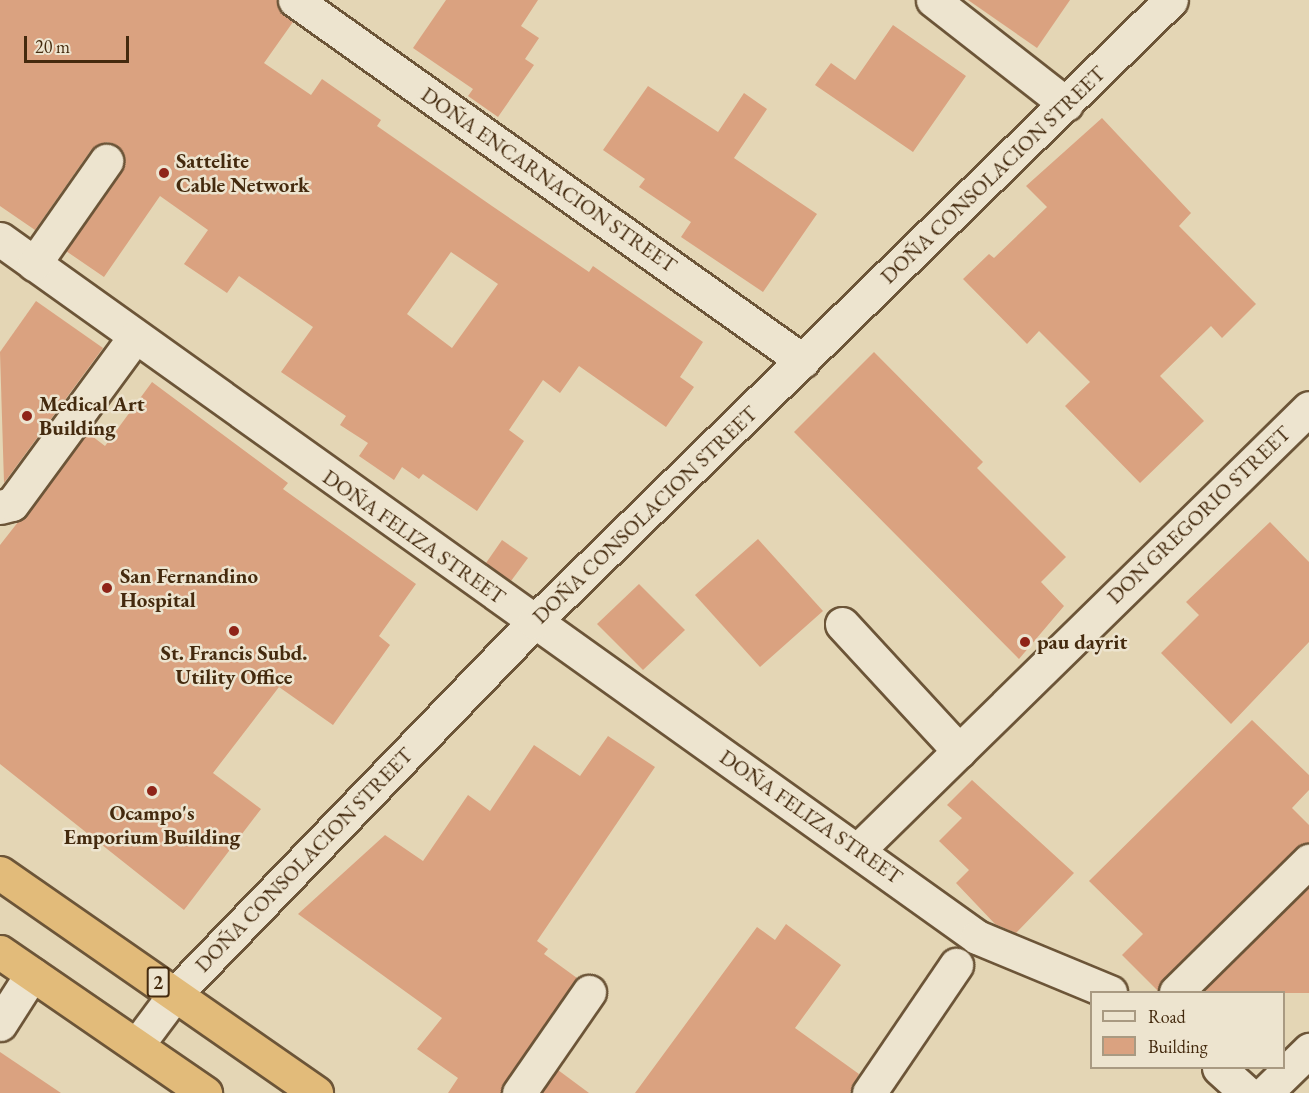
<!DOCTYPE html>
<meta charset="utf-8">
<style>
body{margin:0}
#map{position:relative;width:1309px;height:1093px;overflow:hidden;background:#e4d6b5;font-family:"EB Garamond",serif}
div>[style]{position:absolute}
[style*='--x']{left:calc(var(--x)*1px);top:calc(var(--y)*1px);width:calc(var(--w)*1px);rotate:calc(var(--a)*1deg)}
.building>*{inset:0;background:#daa280}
.roads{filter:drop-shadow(2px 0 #6c5538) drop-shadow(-2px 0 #6c5538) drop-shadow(0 2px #6c5538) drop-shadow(0 -2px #6c5538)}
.minor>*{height:33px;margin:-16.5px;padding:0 16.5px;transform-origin:16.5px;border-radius:16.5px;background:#ede4cf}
.highway>*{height:33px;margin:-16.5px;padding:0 16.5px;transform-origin:16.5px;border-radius:16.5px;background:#e2bb7a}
.dots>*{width:16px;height:16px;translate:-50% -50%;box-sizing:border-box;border:3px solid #ede4cf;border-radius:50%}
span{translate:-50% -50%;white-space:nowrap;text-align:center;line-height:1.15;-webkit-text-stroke:5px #ede4cf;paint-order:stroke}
.shield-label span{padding:2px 4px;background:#ede4cf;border:2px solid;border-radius:4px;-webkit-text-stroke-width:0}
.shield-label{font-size:20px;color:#442a0e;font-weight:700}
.poi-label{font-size:21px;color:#442a0e;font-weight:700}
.left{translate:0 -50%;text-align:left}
.street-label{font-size:21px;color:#442a0e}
.legend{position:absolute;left:1090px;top:991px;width:195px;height:78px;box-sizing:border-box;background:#ede4cf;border:2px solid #a99a82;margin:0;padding:8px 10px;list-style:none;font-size:18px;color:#442a0e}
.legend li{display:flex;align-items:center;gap:12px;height:30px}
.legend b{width:30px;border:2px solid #a99a82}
.scale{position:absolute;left:24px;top:36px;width:105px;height:27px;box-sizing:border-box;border:3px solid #442a0e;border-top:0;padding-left:8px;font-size:18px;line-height:21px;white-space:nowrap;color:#442a0e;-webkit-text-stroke:4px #ede4cf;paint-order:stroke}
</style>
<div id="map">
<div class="building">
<i style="clip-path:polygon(evenodd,0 0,277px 0,293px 22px,264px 63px,311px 95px,322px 79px,381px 120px,377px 126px,492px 206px,589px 272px,593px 266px,703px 342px,680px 377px,694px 387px,666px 427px,579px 366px,560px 393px,543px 380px,509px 430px,524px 441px,477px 511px,423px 474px,419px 479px,402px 467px,394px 480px,359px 456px,368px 443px,340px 425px,346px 416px,281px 372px,313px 327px,239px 276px,227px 293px,184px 264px,208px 230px,160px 196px,104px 277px,66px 251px,122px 171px,123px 154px,117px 146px,107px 142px,91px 150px,35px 230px,0 206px,0 0,451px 252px,498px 284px,452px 348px,407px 314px,451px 252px)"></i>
<i style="clip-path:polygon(446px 0,538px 0,521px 26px,539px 38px,525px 59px,534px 65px,498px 117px,468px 96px,473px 89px,413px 48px)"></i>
<i style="clip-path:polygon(968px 0,1070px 0,1037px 48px)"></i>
<i style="clip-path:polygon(893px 25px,966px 76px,913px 152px,815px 85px,831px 63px,855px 80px)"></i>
<i style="clip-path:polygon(648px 86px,718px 132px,744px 93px,767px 109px,734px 158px,817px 214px,763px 292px,681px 237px,691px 222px,639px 187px,645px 179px,603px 150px)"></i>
<i style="clip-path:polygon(1102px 118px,1191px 213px,1179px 226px,1256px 304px,1222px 338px,1211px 326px,1160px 376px,1204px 421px,1140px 483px,1065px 406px,1090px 382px,1039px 331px,1027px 344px,963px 279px,989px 254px,994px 258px,1047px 207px,1026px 186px)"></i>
<i style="clip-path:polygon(36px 301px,103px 348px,4px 483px,0 352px)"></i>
<i style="clip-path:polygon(874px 352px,983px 462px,977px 468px,1066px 557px,1041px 582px,1064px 606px,1019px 659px,794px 432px)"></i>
<i style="clip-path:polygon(152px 382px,288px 483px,283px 489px,416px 584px,379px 636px,390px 645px,333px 725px,279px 687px,213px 773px,261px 809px,184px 910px,0 764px,0 545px,88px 433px,105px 446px)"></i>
<i style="clip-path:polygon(1270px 522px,1309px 562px,1309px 642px,1231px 724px,1161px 653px,1199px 615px,1186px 602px)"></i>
<i style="clip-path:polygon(758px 539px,823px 611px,760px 667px,695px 595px)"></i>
<i style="clip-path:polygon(502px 540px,528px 558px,511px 581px,486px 563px)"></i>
<i style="clip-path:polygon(639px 584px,685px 630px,643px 670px,597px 624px)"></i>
<i style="clip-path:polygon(1252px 720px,1309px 775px,1309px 790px,1292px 808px,1309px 825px,1309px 843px,1296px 848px,1163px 979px,1158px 991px,1122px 955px,1143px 934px,1089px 881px)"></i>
<i style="clip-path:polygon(608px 736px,655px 767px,537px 941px,548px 949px,544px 954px,577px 978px,501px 1093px,448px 1093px,458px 1078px,417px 1049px,442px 1018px,298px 914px,385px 835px,423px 861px,468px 795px,490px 811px,534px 745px,580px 776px)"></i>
<i style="clip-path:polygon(972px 780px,1074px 873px,1016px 933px,995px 924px,956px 883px,969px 870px,939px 841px,962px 818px,947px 805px)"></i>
<i style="clip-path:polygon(1309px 887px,1309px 993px,1202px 993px)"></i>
<i style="clip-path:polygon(786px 924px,841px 965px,795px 1028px,859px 1074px,850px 1093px,635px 1093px,757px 927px,775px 940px)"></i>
<i style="clip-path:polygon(0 1052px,61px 1093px,0 1093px)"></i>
<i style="clip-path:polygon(558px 1070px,589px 1093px,542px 1093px)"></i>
</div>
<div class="roads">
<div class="minor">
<i style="--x:295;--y:0;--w:623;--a:35.4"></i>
<i style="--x:933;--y:0;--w:169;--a:38"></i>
<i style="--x:0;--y:239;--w:1201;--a:35.54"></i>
<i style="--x:977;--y:937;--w:144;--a:22.5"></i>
<i style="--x:34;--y:264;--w:126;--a:-55"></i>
<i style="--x:0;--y:507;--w:12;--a:-14"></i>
<i style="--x:12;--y:504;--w:206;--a:-53.7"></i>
<i style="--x:842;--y:624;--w:173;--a:47.3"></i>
<i style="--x:858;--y:850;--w:631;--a:-44.42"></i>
<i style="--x:1176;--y:992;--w:187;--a:-44.6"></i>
<i style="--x:0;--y:1024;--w:59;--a:-57.4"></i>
<i style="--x:137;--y:1045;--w:64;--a:-53.3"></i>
<i style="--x:175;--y:994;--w:517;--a:-46.02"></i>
<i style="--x:534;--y:622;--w:890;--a:-44.32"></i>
<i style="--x:1219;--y:1068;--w:38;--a:42"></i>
<i style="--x:519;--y:1093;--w:123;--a:-55.3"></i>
<i style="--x:869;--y:1093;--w:155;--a:-55.8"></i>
<i style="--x:1265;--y:1093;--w:62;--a:-44.3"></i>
</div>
<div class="highway">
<i style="--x:0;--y:873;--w:385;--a:34.8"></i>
<i style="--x:0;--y:952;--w:249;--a:34.5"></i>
</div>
</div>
<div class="dots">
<i style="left:164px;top:173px;background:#8f2418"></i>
<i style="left:27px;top:416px;background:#8f2418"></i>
<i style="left:107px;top:588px;background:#8f2418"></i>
<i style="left:234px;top:631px;background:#8f2418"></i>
<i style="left:1025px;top:642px;background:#8f2418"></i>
<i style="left:152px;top:791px;background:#8f2418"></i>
</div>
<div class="shield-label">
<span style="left:158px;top:982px">2</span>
</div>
<div class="poi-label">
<span class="left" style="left:176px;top:173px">Sattelite<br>Cable Network</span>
<span class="left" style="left:39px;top:416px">Medical Art<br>Building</span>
<span class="left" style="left:120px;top:588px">San Fernandino<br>Hospital</span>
<span class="left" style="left:1037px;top:642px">pau dayrit</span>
<span style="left:234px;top:665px">St. Francis Subd.<br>Utility Office</span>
<span style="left:152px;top:825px">Ocampo's<br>Emporium Building</span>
</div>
<div class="street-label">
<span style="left:993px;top:175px;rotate:-44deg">DOÑA CONSOLACION STREET</span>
<span style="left:549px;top:180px;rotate:35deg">DOÑA ENCARNACION STREET</span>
<span style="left:645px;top:515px;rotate:-44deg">DOÑA CONSOLACION STREET</span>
<span style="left:1199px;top:515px;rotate:-44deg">DON GREGORIO STREET</span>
<span style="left:414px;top:537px;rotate:35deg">DOÑA FELIZA STREET</span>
<span style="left:811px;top:817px;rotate:35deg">DOÑA FELIZA STREET</span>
<span style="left:304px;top:860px;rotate:-46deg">DOÑA CONSOLACION STREET</span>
</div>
<ul class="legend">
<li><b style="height:8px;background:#ede4cf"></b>Road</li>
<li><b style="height:16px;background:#daa280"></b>Building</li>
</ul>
<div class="scale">20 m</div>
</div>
